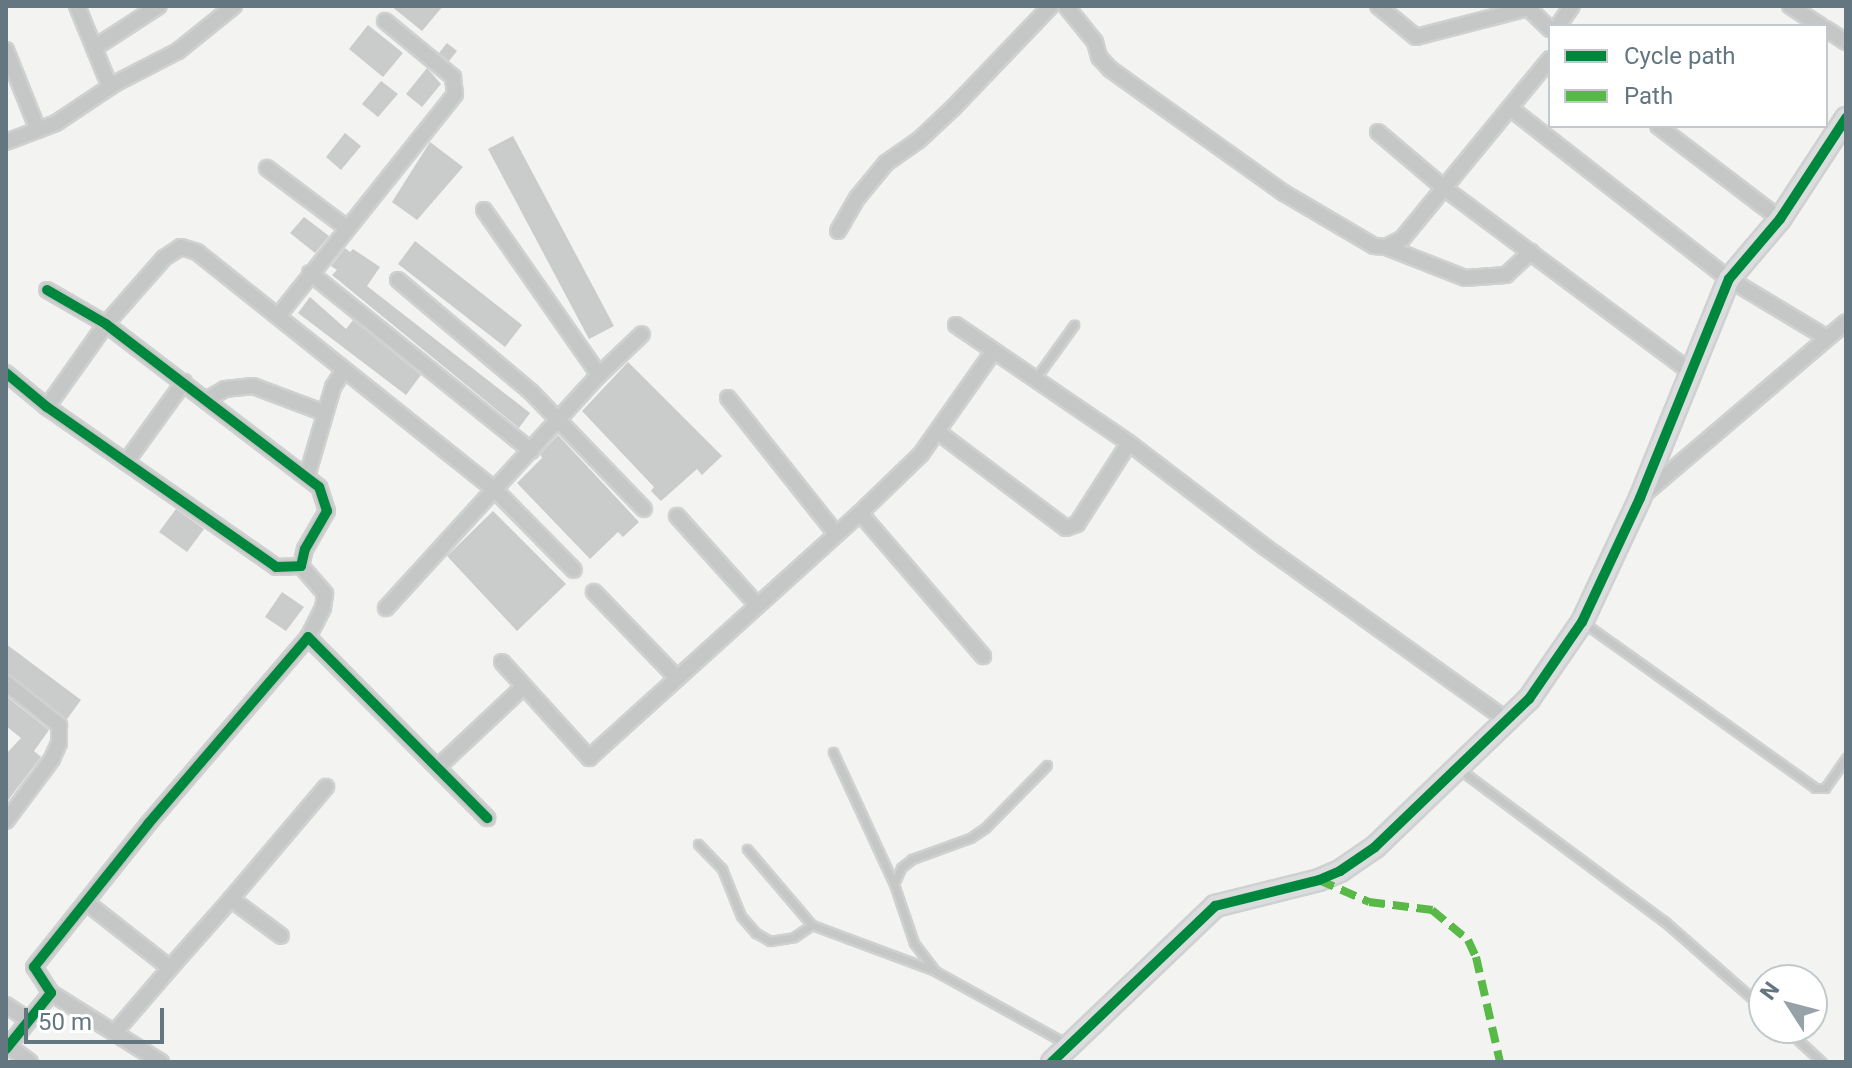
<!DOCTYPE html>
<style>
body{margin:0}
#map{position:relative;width:1852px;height:1068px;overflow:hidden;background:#f3f3f1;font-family:Roboto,sans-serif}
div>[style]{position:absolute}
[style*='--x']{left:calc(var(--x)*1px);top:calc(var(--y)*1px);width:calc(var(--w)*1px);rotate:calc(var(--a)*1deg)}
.building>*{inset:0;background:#cacbcb}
.roads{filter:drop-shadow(2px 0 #cfd1d1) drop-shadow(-2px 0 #cfd1d1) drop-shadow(0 2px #cfd1d1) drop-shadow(0 -2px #cfd1d1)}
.lane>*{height:7px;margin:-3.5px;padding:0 3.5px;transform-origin:3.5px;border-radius:3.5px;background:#c5c7c6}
.street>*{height:14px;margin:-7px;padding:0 7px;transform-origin:7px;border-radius:7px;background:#c5c7c6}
.secondary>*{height:20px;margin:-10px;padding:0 10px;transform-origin:10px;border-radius:10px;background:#dbdcdd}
.quiet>*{height:8px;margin-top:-4px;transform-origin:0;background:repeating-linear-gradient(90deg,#58b947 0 16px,transparent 0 24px)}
.cycleway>*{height:10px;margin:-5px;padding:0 5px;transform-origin:5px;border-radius:5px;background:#00873e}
span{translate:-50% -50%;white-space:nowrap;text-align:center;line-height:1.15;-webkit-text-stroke:8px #fff;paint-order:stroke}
.frame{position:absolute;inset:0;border:8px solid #647780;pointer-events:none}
.legend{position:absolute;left:1548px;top:24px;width:280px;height:104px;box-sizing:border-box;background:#fff;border:2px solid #c1c9cc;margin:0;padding:10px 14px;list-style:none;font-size:24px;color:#647780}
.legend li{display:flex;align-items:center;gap:16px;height:40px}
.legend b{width:40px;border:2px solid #c1c9cc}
.north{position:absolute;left:1748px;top:964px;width:80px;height:80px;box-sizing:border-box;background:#fff;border:2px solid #c1c9cc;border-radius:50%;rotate:306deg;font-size:22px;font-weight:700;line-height:32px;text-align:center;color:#647780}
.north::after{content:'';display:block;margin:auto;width:28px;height:36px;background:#96a2a8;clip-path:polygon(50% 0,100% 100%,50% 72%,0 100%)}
.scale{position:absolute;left:24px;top:1008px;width:140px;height:36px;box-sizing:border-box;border:4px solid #647780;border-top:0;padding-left:10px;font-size:24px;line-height:28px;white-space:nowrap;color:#647780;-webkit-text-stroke:6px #fff;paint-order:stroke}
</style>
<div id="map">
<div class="building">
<i style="clip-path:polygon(391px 6px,443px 6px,422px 31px)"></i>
<i style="clip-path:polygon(368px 25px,403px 53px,383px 77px,349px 49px)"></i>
<i style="clip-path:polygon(447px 43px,457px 51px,449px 61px,439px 53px)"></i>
<i style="clip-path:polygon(427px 68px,441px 84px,422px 107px,406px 94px)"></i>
<i style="clip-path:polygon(381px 81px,398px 94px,378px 117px,362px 104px)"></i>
<i style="clip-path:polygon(345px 133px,361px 146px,341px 170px,326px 157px)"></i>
<i style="clip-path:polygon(513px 136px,614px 326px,589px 339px,488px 149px)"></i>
<i style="clip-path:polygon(430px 142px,463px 167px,417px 220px,392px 202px)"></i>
<i style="clip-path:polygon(304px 217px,329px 236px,315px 253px,290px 233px)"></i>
<i style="clip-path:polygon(415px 241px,522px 325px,505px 347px,398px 264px)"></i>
<i style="clip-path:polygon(345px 248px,350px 252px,353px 249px,380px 267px,367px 286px,530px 413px,519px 428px,332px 275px,337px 270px,331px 266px)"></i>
<i style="clip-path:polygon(310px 297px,346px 329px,353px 320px,421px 375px,406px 395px,298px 313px)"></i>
<i style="clip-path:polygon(628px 362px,722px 456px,702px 475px,697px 469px,661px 501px,651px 491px,654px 487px,582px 411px)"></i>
<i style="clip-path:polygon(558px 435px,639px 522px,623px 537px,618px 532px,590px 559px,517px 483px,542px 458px,540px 454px)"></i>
<i style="clip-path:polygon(176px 509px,204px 529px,187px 552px,159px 532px)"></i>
<i style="clip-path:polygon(493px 511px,566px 584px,517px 631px,447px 556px)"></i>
<i style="clip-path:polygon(282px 592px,304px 607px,286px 631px,265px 617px)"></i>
<i style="clip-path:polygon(6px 644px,81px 700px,67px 719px,6px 673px)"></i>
<i style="clip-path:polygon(6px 696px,49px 730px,34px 751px,41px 757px,6px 803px,6px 754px,21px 738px,6px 726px)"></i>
</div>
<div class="roads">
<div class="lane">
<i style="--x:1035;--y:379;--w:67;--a:-54.2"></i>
<i style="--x:1584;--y:623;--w:284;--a:35.5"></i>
<i style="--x:1815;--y:788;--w:10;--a:0"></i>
<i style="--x:1825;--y:788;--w:37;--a:-55"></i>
<i style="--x:833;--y:752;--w:145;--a:65.2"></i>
<i style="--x:1047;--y:765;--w:88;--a:134.5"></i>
<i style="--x:985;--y:828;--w:18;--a:146"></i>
<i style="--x:970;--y:838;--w:62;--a:160.1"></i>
<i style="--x:912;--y:859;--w:14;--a:141"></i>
<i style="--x:901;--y:868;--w:17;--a:114"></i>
<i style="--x:894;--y:884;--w:62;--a:71.3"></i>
<i style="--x:914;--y:943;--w:35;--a:53"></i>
<i style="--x:935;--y:971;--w:151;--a:28.9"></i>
<i style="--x:1459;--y:769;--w:255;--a:36.6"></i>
<i style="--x:1664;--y:921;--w:133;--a:41.3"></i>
<i style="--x:698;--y:844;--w:35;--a:46"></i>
<i style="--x:722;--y:869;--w:51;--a:68"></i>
<i style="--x:741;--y:916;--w:23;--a:49"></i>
<i style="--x:756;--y:933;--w:16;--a:30"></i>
<i style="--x:770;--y:941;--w:24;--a:-9"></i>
<i style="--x:794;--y:937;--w:22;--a:-34"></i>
<i style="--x:812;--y:925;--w:129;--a:20.4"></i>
<i style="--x:747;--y:849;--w:100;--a:49.5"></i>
<i style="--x:1785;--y:1028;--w:50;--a:42.6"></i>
</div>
<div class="street">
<i style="--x:77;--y:6;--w:87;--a:67.8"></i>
<i style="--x:1066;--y:6;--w:46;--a:51.1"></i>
<i style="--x:1095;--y:42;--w:16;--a:75"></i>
<i style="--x:1099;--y:57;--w:16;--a:47"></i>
<i style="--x:1110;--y:69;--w:214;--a:35.5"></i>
<i style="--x:1284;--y:193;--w:104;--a:30.5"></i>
<i style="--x:1374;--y:246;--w:12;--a:5"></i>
<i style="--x:1386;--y:247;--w:18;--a:-27"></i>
<i style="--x:1402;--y:239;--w:233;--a:-50.6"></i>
<i style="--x:1378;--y:6;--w:49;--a:39.2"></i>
<i style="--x:1416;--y:37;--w:116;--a:-14.5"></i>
<i style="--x:1526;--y:6;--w:33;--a:44"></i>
<i style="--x:1790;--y:6;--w:37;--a:33"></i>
<i style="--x:1558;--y:26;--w:24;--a:-55"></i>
<i style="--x:1826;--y:29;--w:24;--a:33"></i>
<i style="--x:94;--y:48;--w:77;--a:-32.9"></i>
<i style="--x:6;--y:50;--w:86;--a:68.2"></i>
<i style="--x:1510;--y:108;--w:278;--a:38"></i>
<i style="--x:1729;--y:279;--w:114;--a:31"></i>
<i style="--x:1658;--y:126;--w:153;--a:37.3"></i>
<i style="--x:1378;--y:132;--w:87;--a:40.3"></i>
<i style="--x:1444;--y:188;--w:308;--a:36.7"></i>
<i style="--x:6;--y:142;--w:53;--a:-20.8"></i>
<i style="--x:56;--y:123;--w:72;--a:-33.7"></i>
<i style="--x:116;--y:83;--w:70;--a:-27.3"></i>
<i style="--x:178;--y:51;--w:72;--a:-38.8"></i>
<i style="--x:267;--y:168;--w:100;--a:36.9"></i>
<i style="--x:484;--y:210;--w:201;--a:55.1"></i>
<i style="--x:838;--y:231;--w:39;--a:-60"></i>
<i style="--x:858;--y:197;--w:44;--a:-50.5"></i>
<i style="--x:886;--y:163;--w:40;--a:-34.9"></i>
<i style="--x:919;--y:140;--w:48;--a:-43.3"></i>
<i style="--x:954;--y:107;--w:140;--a:-46.2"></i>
<i style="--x:1386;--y:247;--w:85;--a:21.4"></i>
<i style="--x:1465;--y:278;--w:41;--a:-4.2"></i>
<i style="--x:1506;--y:275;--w:34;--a:-43"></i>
<i style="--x:310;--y:273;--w:284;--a:38.8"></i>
<i style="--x:398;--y:280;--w:175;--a:40.1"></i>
<i style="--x:532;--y:393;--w:161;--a:46"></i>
<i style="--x:278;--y:316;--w:284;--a:-51.4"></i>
<i style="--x:455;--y:94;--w:17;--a:-97"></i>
<i style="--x:453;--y:77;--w:88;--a:-140.5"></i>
<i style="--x:956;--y:325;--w:209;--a:34.3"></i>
<i style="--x:1129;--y:443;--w:171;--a:37.4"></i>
<i style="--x:1265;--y:547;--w:297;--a:35.6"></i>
<i style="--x:6;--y:373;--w:53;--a:39.7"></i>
<i style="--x:47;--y:407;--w:279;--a:34.9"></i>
<i style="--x:276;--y:567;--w:25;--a:-2"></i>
<i style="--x:301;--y:566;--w:17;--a:-77"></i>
<i style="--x:305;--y:549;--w:44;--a:-59.9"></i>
<i style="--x:327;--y:511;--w:25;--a:-108"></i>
<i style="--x:319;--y:487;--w:268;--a:-142.6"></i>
<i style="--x:106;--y:324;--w:68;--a:-150"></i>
<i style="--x:728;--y:398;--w:174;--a:51.5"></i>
<i style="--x:206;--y:400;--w:22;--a:-30"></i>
<i style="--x:225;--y:389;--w:28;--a:-6"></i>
<i style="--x:253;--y:386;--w:77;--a:20.6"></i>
<i style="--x:47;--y:407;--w:102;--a:-54.6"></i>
<i style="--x:106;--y:324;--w:88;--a:-48.7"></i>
<i style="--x:164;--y:258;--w:20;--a:-33"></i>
<i style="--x:181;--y:247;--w:17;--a:17"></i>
<i style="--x:197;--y:252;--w:381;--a:38.6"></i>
<i style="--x:495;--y:490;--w:112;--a:45.4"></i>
<i style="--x:938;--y:432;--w:160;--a:36.9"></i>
<i style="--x:1066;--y:528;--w:12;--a:-20"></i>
<i style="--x:1077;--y:524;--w:96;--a:-57.3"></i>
<i style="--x:126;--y:462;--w:99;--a:-54.1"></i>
<i style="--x:307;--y:476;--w:93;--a:-73.7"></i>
<i style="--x:333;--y:387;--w:20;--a:-57"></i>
<i style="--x:1643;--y:495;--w:267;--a:-40.4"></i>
<i style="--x:860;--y:513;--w:85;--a:-44"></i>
<i style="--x:921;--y:454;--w:125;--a:-54.8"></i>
<i style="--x:677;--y:516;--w:120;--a:48"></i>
<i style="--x:301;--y:566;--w:37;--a:49"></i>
<i style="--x:325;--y:594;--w:14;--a:98"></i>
<i style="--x:323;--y:608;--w:33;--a:117"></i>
<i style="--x:594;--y:592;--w:120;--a:46"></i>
<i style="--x:386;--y:608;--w:316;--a:-47.6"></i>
<i style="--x:599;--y:375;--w:59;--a:-43.6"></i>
<i style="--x:502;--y:662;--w:130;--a:47.8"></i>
<i style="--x:589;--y:758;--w:365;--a:-42.1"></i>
<i style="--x:860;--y:513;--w:189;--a:49.3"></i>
<i style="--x:6;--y:683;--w:68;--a:38.4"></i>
<i style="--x:59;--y:725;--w:18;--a:90"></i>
<i style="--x:59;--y:743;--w:17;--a:114"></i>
<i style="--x:52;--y:759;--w:77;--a:126.6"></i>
<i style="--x:439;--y:766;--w:115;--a:-43.2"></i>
<i style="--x:231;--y:899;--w:147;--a:-49.7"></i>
<i style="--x:87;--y:903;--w:105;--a:38.1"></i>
<i style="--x:170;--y:968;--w:92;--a:-48.5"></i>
<i style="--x:231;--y:899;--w:62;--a:36.5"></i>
<i style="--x:51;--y:993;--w:130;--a:32.1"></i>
<i style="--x:6;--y:1005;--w:27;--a:34"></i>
<i style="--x:115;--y:1032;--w:84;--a:-49.3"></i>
<i style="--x:8;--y:1046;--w:27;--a:36"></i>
<i style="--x:6;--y:1049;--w:72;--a:-51.2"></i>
<i style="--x:51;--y:993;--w:31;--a:-123"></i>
<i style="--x:34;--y:967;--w:183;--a:-51.4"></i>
<i style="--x:148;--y:824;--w:246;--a:-49.4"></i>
<i style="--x:308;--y:637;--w:255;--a:45.3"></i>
</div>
<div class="secondary">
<i style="--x:1052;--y:1062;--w:226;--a:-43.7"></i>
<i style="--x:1215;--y:906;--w:107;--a:-14"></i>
<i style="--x:1319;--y:880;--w:23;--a:-23"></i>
<i style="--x:1340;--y:871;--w:42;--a:-34.4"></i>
<i style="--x:1375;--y:847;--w:214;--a:-43.9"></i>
<i style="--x:1529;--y:699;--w:93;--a:-55.5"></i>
<i style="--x:1582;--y:622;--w:137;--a:-64.9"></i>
<i style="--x:1640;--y:498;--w:236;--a:-67.9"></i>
<i style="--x:1729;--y:279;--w:79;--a:-49.6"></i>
<i style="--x:1780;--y:219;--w:121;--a:-56.8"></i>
</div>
</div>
<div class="quiet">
<i style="--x:1319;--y:880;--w:55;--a:23.7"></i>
<i style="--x:1369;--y:902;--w:64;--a:7.2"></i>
<i style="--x:1432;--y:910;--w:47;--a:39.8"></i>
<i style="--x:1468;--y:940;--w:19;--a:65"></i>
<i style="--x:1476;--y:957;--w:108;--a:77.1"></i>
</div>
<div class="cycleway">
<i style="--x:6;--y:373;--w:53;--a:39.7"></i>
<i style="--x:47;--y:407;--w:279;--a:34.9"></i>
<i style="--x:276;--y:567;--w:25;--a:-2"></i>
<i style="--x:301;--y:566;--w:17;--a:-77"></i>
<i style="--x:305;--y:549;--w:44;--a:-59.9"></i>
<i style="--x:327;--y:511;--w:25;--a:-108"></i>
<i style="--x:319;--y:487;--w:268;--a:-142.6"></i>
<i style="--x:106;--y:324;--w:68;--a:-150"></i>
<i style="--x:6;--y:1049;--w:72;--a:-51.2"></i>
<i style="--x:51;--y:993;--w:31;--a:-123"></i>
<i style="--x:34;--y:967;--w:183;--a:-51.4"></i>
<i style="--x:148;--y:824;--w:246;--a:-49.4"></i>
<i style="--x:308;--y:637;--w:255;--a:45.3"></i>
<i style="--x:1052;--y:1062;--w:226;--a:-43.7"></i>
<i style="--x:1215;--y:906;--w:107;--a:-14"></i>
<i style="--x:1319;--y:880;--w:23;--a:-23"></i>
<i style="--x:1340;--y:871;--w:42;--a:-34.4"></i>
<i style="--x:1375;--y:847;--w:214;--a:-43.9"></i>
<i style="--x:1529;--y:699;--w:93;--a:-55.5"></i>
<i style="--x:1582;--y:622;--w:137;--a:-64.9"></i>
<i style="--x:1640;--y:498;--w:236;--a:-67.9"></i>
<i style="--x:1729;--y:279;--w:79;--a:-49.6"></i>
<i style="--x:1780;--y:219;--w:121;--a:-56.8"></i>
</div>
<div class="frame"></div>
<ul class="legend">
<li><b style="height:10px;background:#00873e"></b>Cycle path</li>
<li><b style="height:10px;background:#58b947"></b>Path</li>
</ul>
<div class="north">N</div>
<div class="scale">50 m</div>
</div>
